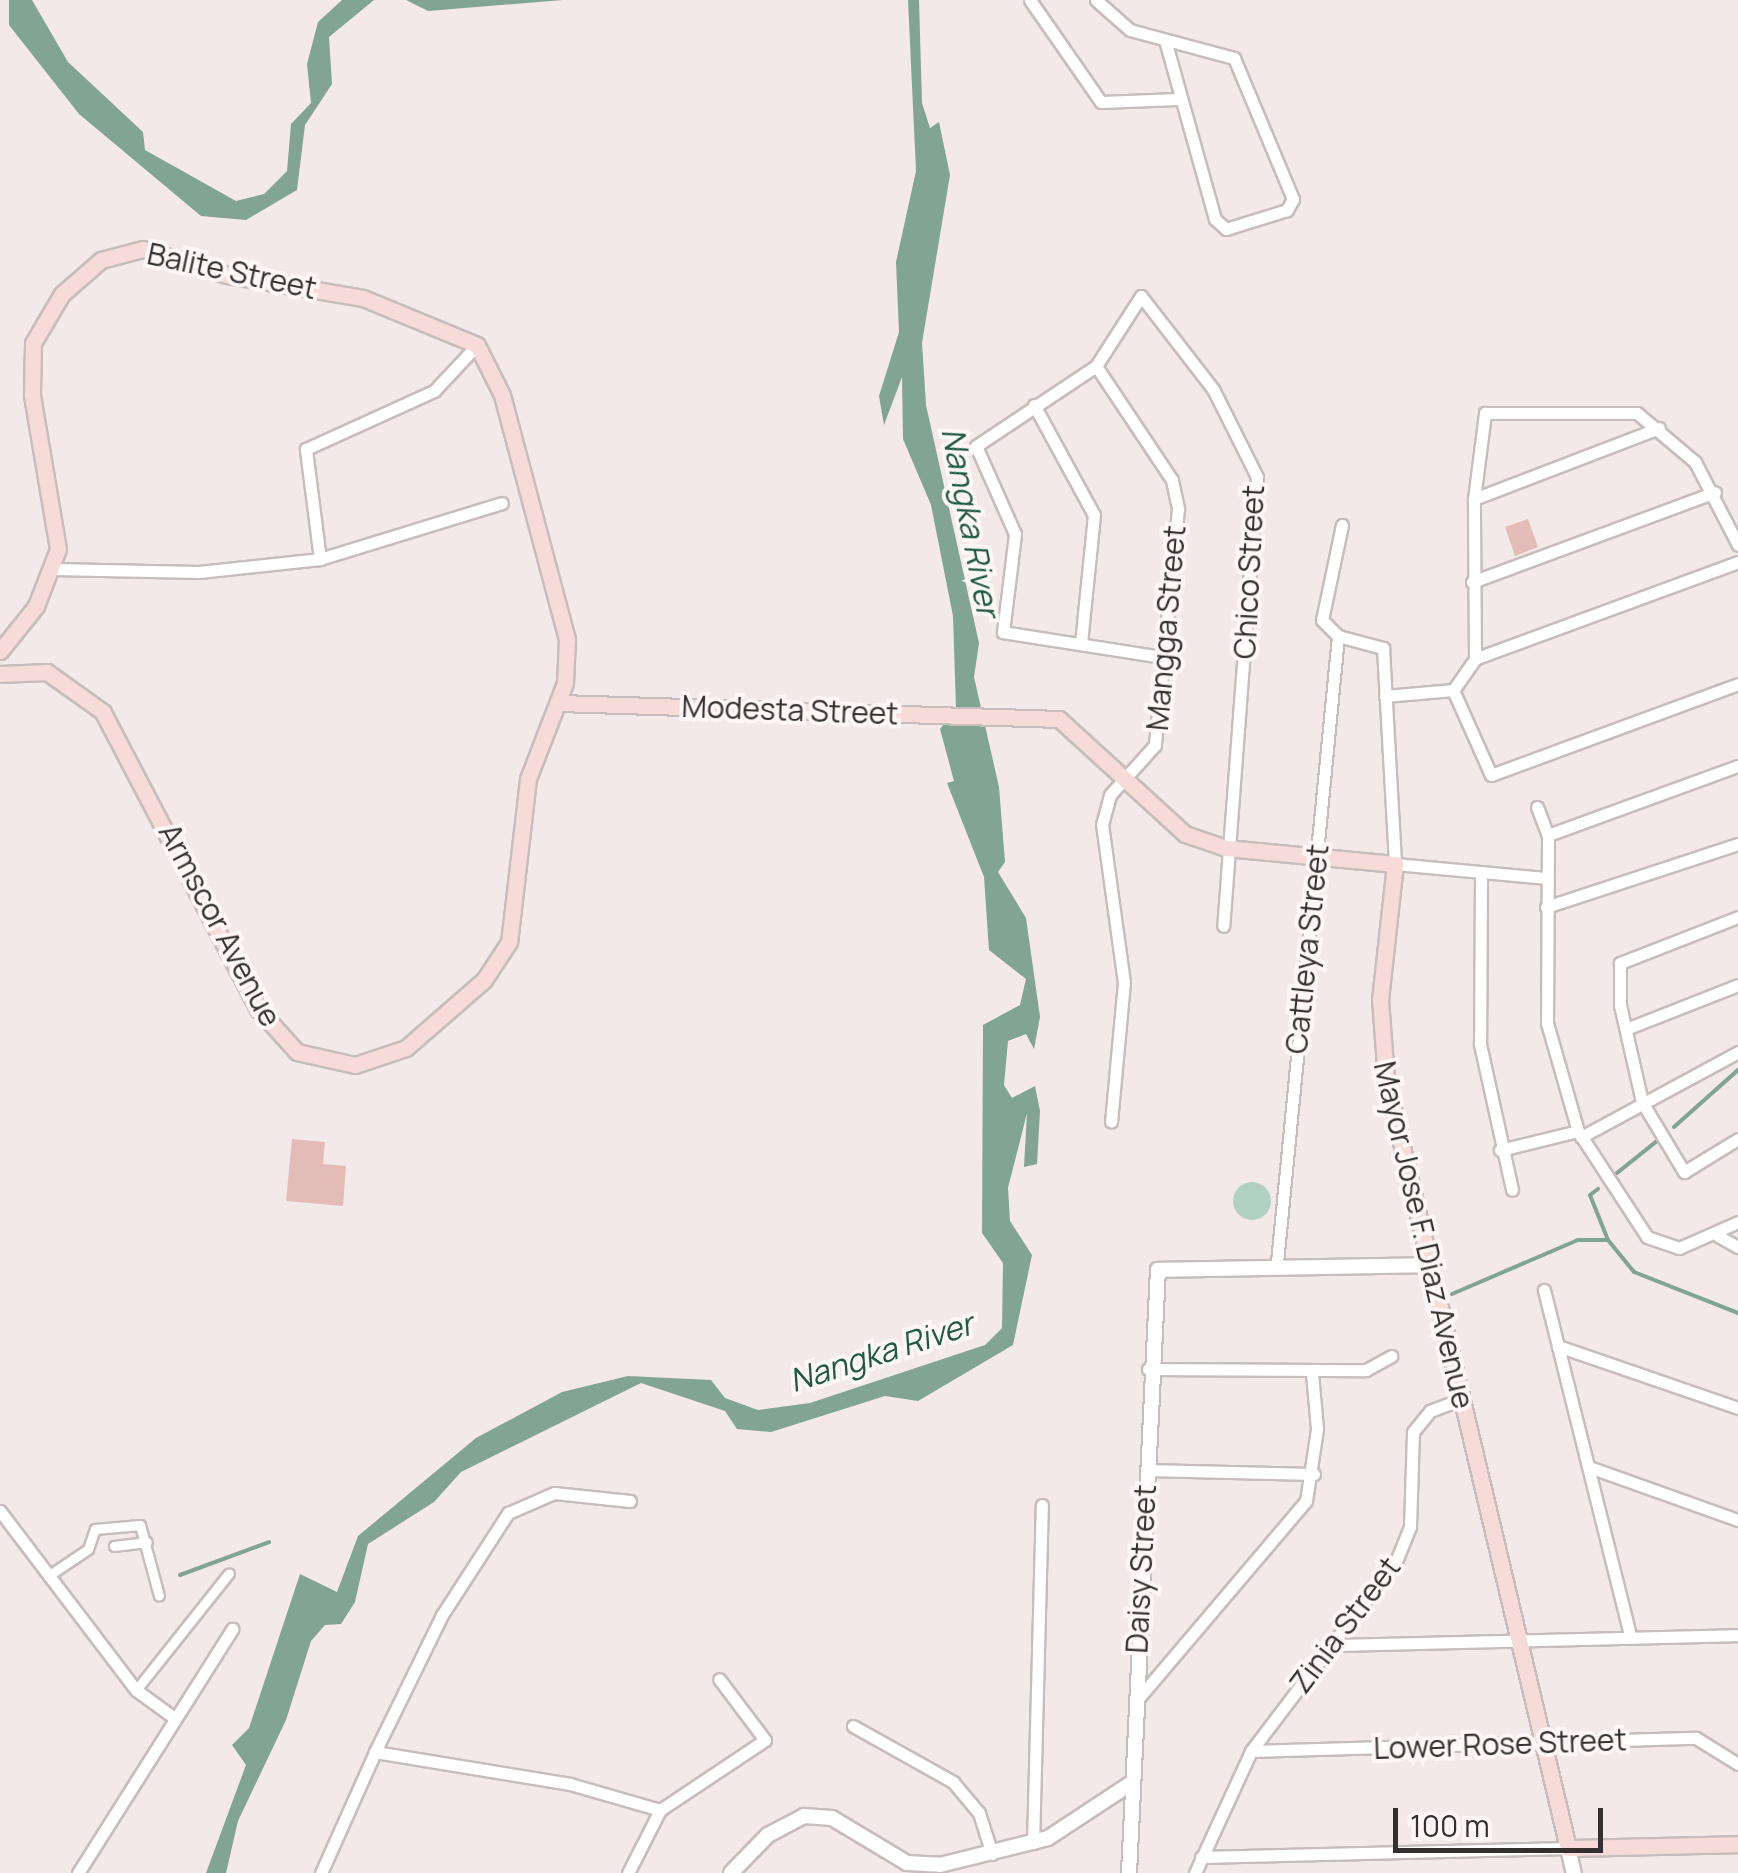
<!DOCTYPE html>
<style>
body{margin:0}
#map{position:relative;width:1738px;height:1873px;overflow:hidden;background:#f3e9e8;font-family:Manrope,sans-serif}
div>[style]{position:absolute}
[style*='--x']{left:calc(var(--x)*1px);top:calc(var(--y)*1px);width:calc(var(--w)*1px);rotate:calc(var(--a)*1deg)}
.green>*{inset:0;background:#b1d2c2}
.round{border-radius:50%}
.water>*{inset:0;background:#81a493}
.stream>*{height:4px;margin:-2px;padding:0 2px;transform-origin:2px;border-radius:2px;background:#81a493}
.building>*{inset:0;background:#e3bcb7}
.roads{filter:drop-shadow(2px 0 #c6bdbc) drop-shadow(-2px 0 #c6bdbc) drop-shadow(0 2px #c6bdbc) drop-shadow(0 -2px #c6bdbc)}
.pedestrian>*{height:9px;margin:-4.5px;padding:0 4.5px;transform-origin:4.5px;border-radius:4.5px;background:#fff}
.minor>*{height:11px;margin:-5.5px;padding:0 5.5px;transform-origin:5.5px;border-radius:5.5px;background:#fff}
.tertiary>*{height:14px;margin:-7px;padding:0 7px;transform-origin:7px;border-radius:7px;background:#fff}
.secondary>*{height:15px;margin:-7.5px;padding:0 7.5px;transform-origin:7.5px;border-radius:7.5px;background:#f6dbd8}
span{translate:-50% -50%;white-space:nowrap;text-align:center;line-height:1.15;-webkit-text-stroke:8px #fff7f6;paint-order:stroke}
.street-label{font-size:30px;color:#343030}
.water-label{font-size:32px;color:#1c5a42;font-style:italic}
.scale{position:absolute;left:1393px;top:1808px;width:210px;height:45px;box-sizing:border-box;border:5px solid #343030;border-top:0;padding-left:12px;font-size:30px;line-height:35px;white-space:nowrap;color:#343030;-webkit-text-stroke:8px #fff7f6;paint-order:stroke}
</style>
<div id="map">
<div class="green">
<i class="round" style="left:1233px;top:1182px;width:38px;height:38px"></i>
</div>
<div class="water">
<i style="clip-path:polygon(9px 0,32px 0,68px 62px,143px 132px,145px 150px,236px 201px,264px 194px,287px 171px,291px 124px,311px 103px,307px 64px,318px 22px,342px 0,374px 0,329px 37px,332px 84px,305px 125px,297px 190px,246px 220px,201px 216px,79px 114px,9px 25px)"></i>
<i style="clip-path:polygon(406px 0,563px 0,428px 11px)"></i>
<i style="clip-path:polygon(908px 0,919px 0,922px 103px,930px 128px,939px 122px,950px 175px,922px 343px,926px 405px,979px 643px,974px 677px,999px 787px,1005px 862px,998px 872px,1026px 918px,1040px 1017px,1034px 1049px,1026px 1034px,1008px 1041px,1004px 1085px,1012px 1098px,1035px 1086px,1040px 1111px,1037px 1164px,1024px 1167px,1027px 1113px,1008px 1188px,1010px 1221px,1032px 1255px,1013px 1345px,918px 1401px,885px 1396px,771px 1432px,737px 1429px,725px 1411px,641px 1383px,461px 1472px,434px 1502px,368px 1544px,355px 1602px,341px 1624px,325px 1625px,311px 1641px,286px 1720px,238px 1821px,226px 1873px,206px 1873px,246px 1765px,232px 1745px,249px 1728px,300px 1574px,337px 1592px,358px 1536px,476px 1438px,562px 1392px,628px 1376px,711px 1380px,725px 1398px,758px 1410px,810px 1403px,985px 1345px,1002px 1328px,1003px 1263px,982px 1233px,983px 1025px,1020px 1005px,1026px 979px,989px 950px,984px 877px,947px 783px,954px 781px,940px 729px,956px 709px,953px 616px,931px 505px,903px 439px,902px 377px,884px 425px,879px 396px,899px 332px,896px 262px,916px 171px)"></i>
</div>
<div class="stream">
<i style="--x:1674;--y:1127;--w:86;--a:-41.7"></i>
<i style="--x:1617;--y:1173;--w:51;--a:-38.7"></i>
<i style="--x:1608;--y:1240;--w:41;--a:50.9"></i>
<i style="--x:1634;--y:1272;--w:112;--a:21.5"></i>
<i style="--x:1452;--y:1294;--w:137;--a:-23.2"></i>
<i style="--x:1578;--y:1240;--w:30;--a:0"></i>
<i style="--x:1608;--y:1240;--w:48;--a:-111.8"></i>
<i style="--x:1590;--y:1195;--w:10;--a:-37"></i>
<i style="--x:180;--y:1575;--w:95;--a:-20.3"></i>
</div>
<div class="building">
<i style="clip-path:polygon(1528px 519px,1538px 547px,1515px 556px,1505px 527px)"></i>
<i style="clip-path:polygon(292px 1139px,325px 1142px,323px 1164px,346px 1166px,343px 1206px,286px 1201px)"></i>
</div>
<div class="roads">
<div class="pedestrian">
<i style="--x:114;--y:1546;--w:33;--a:-7"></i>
<i style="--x:48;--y:1576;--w:48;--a:-34"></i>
<i style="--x:88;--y:1549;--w:21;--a:-71"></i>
<i style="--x:95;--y:1529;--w:45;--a:-5.1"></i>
<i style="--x:140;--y:1525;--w:73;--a:75"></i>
<i style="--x:136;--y:1690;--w:149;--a:-51.5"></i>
</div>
<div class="minor">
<i style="--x:1030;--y:0;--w:124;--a:55.2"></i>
<i style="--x:1101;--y:102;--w:77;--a:-2.2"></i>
<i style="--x:1096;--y:0;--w:45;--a:41.4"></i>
<i style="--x:1130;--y:30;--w:108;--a:15.1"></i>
<i style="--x:1234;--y:58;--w:153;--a:67.3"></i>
<i style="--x:1293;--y:199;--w:13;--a:119"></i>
<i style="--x:1287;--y:210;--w:64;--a:162.7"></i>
<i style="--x:1226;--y:229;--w:15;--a:-138"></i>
<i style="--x:1215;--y:219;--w:182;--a:-105.6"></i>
<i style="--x:1096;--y:366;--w:137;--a:56.3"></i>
<i style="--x:1172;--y:480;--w:30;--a:78"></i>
<i style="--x:1178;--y:509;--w:237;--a:95.6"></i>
<i style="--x:1155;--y:745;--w:67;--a:132"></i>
<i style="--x:1110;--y:795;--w:30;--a:105"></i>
<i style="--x:1102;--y:824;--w:160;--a:82.1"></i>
<i style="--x:1124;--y:982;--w:140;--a:95.3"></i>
<i style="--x:1034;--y:405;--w:125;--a:61.4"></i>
<i style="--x:1094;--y:515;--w:128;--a:95.8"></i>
<i style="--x:1474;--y:499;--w:198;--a:-21"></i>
<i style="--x:1342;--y:525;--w:97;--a:101.9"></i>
<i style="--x:1322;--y:620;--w:23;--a:45"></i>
<i style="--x:1338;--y:636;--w:47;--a:14.9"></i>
<i style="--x:1383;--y:648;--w:216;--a:86.8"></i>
<i style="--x:1395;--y:864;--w:153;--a:5.3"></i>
<i style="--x:320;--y:559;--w:111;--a:-97.3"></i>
<i style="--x:306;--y:449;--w:141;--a:-24.4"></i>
<i style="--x:434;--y:391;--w:63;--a:-46.9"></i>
<i style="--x:1738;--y:562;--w:280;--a:159.8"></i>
<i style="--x:1475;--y:659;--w:38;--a:125"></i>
<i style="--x:1453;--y:690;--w:93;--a:65.9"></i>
<i style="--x:1491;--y:775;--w:263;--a:-20.2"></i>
<i style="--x:53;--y:569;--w:146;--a:1.2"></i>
<i style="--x:199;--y:572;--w:122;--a:-6.1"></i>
<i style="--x:320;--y:559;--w:190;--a:-17.1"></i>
<i style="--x:1472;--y:582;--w:259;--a:-20.3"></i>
<i style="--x:1162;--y:657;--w:161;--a:-171.1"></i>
<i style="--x:1003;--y:632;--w:99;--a:-83"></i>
<i style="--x:1015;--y:534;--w:96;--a:-113.9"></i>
<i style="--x:976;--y:446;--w:144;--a:-33.7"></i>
<i style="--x:1096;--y:366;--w:83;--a:-57.3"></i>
<i style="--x:1141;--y:296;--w:118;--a:52.3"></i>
<i style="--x:1213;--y:389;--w:98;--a:63.4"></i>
<i style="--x:1257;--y:477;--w:450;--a:94.3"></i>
<i style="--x:1475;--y:659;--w:160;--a:-90.4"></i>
<i style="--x:1474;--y:499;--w:87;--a:-82.7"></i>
<i style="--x:1485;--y:413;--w:152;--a:0"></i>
<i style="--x:1637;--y:413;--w:76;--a:40.2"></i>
<i style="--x:1695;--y:462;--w:93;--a:62.6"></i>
<i style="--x:1385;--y:696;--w:68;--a:-5"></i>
<i style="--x:1537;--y:807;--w:30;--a:69"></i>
<i style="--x:1548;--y:835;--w:188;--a:90.3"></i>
<i style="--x:1547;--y:1023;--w:112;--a:74"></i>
<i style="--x:1578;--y:1131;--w:126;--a:56.9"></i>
<i style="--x:1647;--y:1237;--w:34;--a:19"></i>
<i style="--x:1679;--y:1248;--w:64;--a:-23.8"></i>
<i style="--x:1548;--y:835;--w:202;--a:-20"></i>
<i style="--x:1481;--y:872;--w:172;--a:90.3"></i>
<i style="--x:1480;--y:1044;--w:149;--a:77.6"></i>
<i style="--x:1546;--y:907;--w:202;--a:-18.2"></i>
<i style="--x:1738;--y:917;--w:127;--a:158.7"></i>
<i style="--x:1620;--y:963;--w:42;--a:90"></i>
<i style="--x:1620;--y:1005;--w:99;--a:77.2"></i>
<i style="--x:1642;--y:1102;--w:82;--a:59"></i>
<i style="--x:1684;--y:1172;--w:63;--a:-31.4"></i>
<i style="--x:1626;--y:1029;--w:120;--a:-21.4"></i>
<i style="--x:1581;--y:1137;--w:179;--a:-28.4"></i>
<i style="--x:1500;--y:1150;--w:80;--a:-13.7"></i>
<i style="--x:1718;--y:1236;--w:23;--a:29"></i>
<i style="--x:1277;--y:1262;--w:629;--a:-84.43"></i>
<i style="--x:1544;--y:1290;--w:357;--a:76"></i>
<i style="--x:1558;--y:1346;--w:190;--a:19"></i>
<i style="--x:1148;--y:1369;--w:218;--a:0.3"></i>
<i style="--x:1366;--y:1370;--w:29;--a:-29"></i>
<i style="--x:1589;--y:1467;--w:158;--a:19.6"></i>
<i style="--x:1146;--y:1470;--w:168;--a:1.4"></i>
<i style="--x:630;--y:1501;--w:76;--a:-174"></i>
<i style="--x:554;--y:1493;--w:50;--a:156.5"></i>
<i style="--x:508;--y:1513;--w:121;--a:122.9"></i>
<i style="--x:442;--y:1615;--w:153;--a:116.1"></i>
<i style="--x:375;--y:1752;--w:198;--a:9.3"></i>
<i style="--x:570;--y:1784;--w:94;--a:16.1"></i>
<i style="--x:0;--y:1511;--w:225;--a:52.8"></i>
<i style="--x:136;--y:1690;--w:46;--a:36.1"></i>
<i style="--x:1333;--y:1645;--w:405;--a:-1.4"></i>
<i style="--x:1137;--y:1700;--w:261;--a:-49.7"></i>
<i style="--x:1306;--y:1501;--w:73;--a:-81.3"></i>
<i style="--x:1317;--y:1429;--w:56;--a:-95.1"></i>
<i style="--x:853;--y:1726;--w:115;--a:29.2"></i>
<i style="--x:953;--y:1782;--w:40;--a:50"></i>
<i style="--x:979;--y:1813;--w:43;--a:72.4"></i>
<i style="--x:1251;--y:1751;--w:445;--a:-1.7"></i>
<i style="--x:1696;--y:1738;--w:49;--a:31.8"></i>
<i style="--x:1033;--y:1843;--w:338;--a:-88.5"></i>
<i style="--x:1201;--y:1857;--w:367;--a:-1.4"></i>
<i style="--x:78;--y:1873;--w:289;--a:-57.7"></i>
<i style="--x:321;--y:1873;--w:133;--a:-65.9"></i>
<i style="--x:628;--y:1873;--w:71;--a:-63.1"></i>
<i style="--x:660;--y:1810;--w:126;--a:-33.7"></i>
<i style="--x:765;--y:1740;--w:76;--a:-127"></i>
<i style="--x:1195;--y:1873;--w:134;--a:-65.3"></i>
<i style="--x:1251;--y:1751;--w:241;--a:-52.8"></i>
<i style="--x:1397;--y:1559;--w:35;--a:-68"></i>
<i style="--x:1410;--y:1527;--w:95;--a:-88.2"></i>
<i style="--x:1413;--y:1432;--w:27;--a:-51"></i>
<i style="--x:1430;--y:1411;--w:33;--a:-21"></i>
</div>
<div class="tertiary">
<i style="--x:1568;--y:1848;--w:26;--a:77"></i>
<i style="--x:731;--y:1873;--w:53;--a:-45.8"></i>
<i style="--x:768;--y:1835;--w:41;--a:-27.8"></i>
<i style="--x:804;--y:1816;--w:28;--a:4"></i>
<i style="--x:832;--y:1818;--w:87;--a:31"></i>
<i style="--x:907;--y:1863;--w:33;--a:3"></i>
<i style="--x:940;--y:1865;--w:111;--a:-14"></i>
<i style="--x:1048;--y:1838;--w:98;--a:-33.4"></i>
<i style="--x:1129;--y:1873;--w:604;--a:-87.25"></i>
<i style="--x:1158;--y:1270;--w:273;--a:-1"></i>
</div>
<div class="secondary">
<i style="--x:0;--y:651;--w:58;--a:-51.3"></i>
<i style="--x:36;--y:606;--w:61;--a:-68.9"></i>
<i style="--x:58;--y:549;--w:156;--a:-99.6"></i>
<i style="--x:32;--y:395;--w:52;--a:-88.9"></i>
<i style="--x:33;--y:343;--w:57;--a:-59.4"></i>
<i style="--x:62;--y:294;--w:52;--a:-41.1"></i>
<i style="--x:101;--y:260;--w:43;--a:-14.7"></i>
<i style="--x:143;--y:249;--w:88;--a:17.2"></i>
<i style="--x:227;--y:275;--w:138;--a:9.6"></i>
<i style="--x:363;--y:298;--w:123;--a:22.4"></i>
<i style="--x:477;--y:345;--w:56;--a:63.4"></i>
<i style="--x:502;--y:395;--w:253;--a:75.1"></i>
<i style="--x:567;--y:639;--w:44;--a:92.6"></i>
<i style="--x:565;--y:683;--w:103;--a:111.1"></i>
<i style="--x:528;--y:779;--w:164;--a:96.6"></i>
<i style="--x:509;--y:942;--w:45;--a:123.3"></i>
<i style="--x:484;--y:980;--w:103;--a:138.9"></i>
<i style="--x:406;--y:1048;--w:54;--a:161.6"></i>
<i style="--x:355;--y:1065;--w:59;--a:-167.4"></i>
<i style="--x:297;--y:1052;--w:58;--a:-132.2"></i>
<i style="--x:258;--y:1009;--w:335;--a:-117.6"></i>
<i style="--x:103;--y:712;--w:69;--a:-144.5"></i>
<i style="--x:47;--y:672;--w:47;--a:177.6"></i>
<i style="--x:559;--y:703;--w:500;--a:1.83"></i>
<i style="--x:1059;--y:719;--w:171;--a:42.4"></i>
<i style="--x:1185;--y:834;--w:43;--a:18.9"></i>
<i style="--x:1226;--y:848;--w:170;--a:5.4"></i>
<i style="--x:1395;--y:864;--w:136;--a:96.3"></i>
<i style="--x:1380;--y:999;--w:80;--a:85.7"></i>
<i style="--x:1386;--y:1079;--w:790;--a:76.68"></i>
<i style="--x:1568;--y:1848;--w:170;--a:-1.3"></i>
</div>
</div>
<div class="street-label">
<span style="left:232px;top:271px;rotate:12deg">Balite Street</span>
<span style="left:1249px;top:572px;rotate:-87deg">Chico Street</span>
<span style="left:1166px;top:628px;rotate:-85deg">Mangga Street</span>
<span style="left:790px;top:710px;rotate:2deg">Modesta Street</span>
<span style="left:220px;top:925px;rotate:62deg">Armscor Avenue</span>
<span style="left:1307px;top:949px;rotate:-84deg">Cattleya Street</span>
<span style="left:1424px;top:1235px;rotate:77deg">Mayor Jose F. Diaz Avenue</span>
<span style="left:1141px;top:1569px;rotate:-87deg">Daisy Street</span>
<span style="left:1345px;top:1625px;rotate:-53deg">Zinia Street</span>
<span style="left:1500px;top:1744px;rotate:-2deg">Lower Rose Street</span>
</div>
<div class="water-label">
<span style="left:971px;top:522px;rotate:79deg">Nangka River</span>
<span style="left:881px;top:1352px;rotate:-18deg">Nangka River</span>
</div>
<div class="scale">100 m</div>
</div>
